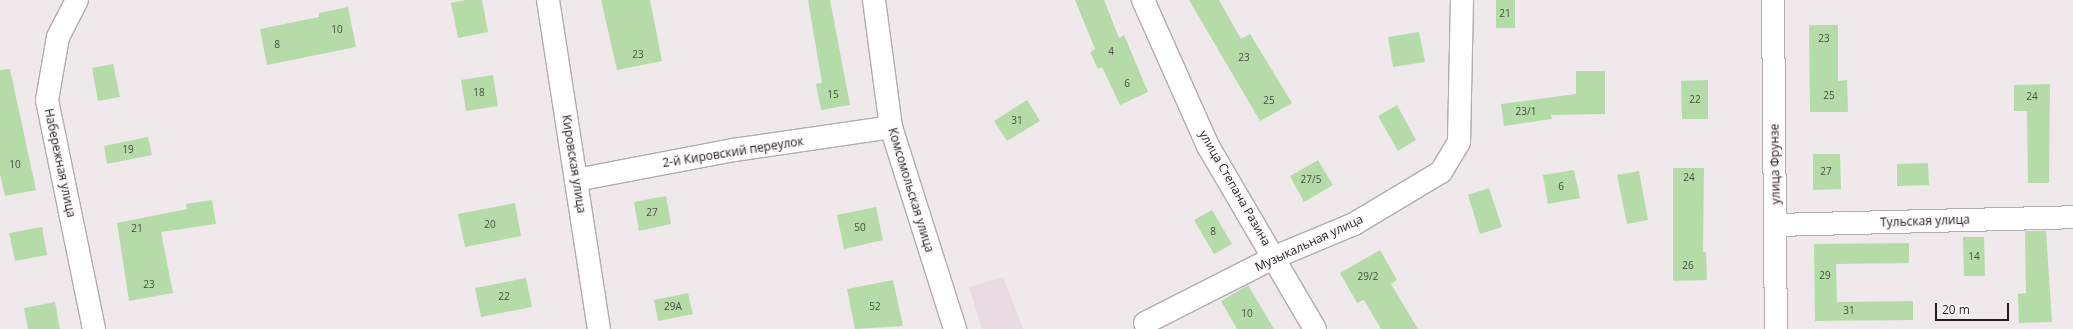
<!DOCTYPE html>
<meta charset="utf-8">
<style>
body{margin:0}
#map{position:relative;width:2073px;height:329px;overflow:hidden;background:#efe9eb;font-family:"Open Sans",sans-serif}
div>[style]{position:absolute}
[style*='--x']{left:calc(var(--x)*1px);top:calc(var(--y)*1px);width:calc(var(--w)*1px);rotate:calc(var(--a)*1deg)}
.built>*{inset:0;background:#e9dbe1}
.building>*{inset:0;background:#b5dca8}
.roads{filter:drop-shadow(1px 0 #b1acae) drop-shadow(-1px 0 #b1acae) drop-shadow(0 1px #b1acae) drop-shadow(0 -1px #b1acae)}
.minor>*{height:22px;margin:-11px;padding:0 11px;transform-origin:11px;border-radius:11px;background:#fff}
.major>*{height:22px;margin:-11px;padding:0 11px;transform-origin:11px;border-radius:11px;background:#fff}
span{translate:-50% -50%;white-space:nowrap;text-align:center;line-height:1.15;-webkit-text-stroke:3px #fcf7f9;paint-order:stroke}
.number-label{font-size:10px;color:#464e41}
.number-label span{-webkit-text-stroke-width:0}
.street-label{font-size:12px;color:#211f1f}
.scale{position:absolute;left:1935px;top:303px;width:74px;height:18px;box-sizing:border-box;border:2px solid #211f1f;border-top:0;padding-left:5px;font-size:12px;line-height:14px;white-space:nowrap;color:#211f1f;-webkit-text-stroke:3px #fcf7f9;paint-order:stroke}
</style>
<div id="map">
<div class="built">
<i style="clip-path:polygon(1003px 277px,1023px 329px,982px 329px,969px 287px)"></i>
</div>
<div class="building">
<i style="clip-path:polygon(466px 0,482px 0,488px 32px,458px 38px,451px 3px)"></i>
<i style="clip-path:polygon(601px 0,650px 0,662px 61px,617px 70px)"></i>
<i style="clip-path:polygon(808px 0,830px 0,850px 105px,821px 110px,816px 84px,822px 83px)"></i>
<i style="clip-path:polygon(1075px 0,1104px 0,1119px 38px,1124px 35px,1148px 92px,1120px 105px,1102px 67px,1098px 69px,1090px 52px,1095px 49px)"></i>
<i style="clip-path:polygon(1189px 0,1219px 0,1241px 39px,1250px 34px,1292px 103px,1260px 121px)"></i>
<i style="clip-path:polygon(1496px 0,1515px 0,1515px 28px,1496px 28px)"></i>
<i style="clip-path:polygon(348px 7px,356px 47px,267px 65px,260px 29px,319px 17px,319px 13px)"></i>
<i style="clip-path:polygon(1809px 25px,1838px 25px,1838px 81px,1847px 80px,1848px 112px,1810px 112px)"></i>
<i style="clip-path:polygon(1419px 32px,1425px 62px,1393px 67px,1388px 37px)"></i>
<i style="clip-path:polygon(113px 64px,120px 97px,98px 101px,92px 68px)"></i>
<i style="clip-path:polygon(10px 69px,36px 190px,5px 196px,0 174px,0 70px)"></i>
<i style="clip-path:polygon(1576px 71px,1605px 71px,1605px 114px,1551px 115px,1552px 119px,1504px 126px,1501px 104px,1576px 94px)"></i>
<i style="clip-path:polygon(493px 75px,498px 106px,466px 111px,461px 80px)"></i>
<i style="clip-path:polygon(1708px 80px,1708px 119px,1682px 119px,1681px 81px)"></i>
<i style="clip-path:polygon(2050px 84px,2049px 183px,2028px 183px,2027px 111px,2014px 111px,2014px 85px)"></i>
<i style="clip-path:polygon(1027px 100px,1040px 121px,1007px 141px,994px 121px)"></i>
<i style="clip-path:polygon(1397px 105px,1416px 140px,1398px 151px,1378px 116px)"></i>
<i style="clip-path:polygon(148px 137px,152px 155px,107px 164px,104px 146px)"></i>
<i style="clip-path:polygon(1813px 154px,1840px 154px,1841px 189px,1813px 190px)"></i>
<i style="clip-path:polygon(1318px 160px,1333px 185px,1304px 202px,1290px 176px)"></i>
<i style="clip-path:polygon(1928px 163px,1929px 185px,1897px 186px,1897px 164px)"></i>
<i style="clip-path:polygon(1673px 168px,1704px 168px,1703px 252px,1706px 252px,1707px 280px,1673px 281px)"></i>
<i style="clip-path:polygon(1574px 170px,1580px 198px,1548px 204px,1543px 175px)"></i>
<i style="clip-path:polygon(1639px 171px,1648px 220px,1627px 224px,1617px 175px)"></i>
<i style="clip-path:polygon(1489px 188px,1502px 227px,1480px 234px,1468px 195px)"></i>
<i style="clip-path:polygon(666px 196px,671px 224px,639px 231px,634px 202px)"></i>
<i style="clip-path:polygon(212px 200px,216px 224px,161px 232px,173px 293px,129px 301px,117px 223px,187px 209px,186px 204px)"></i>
<i style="clip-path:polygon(515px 203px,521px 236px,465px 247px,458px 214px)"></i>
<i style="clip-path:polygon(876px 207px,883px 240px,844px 249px,837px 215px)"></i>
<i style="clip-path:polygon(1212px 210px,1232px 244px,1214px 254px,1194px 220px)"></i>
<i style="clip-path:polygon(42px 227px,47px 255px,15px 261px,9px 233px)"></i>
<i style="clip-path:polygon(2025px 231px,2046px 231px,2052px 322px,2019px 323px,2018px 294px,2026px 293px)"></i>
<i style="clip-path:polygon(1963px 237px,1984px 237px,1985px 276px,1964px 276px)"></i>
<i style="clip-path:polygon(1909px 243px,1909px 263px,1836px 264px,1837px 302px,1913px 301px,1913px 320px,1815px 321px,1814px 244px)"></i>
<i style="clip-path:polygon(1380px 250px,1397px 280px,1391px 284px,1418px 329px,1381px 329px,1364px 300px,1357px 303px,1340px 273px)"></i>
<i style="clip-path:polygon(526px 278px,532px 307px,481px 317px,475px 288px)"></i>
<i style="clip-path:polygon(893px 280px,903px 326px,855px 329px,847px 289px)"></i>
<i style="clip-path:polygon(1248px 285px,1274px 329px,1237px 329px,1221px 301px)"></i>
<i style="clip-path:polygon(688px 293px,693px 314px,658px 321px,654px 300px)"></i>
<i style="clip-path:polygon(55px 302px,60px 329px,28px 329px,24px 308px)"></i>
</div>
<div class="roads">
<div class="minor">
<i style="--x:77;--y:0;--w:42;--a:117.2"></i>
<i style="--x:58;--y:37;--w:64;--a:99.9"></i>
<i style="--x:47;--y:100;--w:234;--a:78.4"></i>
<i style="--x:874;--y:0;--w:128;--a:82.4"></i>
<i style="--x:891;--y:127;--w:212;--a:72.4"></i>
<i style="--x:1143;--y:0;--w:160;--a:66"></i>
<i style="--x:1208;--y:146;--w:212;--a:59.7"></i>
<i style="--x:1773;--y:0;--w:329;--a:89.5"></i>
<i style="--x:576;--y:180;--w:161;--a:-10.8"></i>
<i style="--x:734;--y:150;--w:159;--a:-8.3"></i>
<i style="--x:1776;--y:225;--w:297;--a:-1.5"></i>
<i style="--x:1145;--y:323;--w:146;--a:-26.9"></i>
<i style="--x:1275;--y:257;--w:86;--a:-22.7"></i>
<i style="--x:1354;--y:224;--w:101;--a:-30.9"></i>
<i style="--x:1441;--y:172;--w:35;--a:-59"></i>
<i style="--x:1459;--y:142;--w:142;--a:-88.8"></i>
</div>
<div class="major">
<i style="--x:548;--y:0;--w:333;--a:81.2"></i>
</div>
</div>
<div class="number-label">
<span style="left:1505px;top:14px">21</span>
<span style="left:337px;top:30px">10</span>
<span style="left:1824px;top:39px">23</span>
<span style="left:277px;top:45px">8</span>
<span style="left:1111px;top:52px">4</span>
<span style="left:638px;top:55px">23</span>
<span style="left:1244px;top:58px">23</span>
<span style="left:1127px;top:84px">6</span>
<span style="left:479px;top:93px">18</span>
<span style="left:833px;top:95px">15</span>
<span style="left:1829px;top:96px">25</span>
<span style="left:2032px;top:97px">24</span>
<span style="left:1695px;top:100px">22</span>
<span style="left:1269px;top:101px">25</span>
<span style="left:1526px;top:112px">23/1</span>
<span style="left:1017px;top:121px">31</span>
<span style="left:128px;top:150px">19</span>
<span style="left:15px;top:165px">10</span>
<span style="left:1826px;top:172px">27</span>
<span style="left:1689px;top:178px">24</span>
<span style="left:1311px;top:180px">27/5</span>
<span style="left:1561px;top:187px">6</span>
<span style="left:652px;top:213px">27</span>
<span style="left:490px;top:225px">20</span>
<span style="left:860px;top:228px">50</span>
<span style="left:137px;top:229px">21</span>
<span style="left:1213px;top:232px">8</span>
<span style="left:1974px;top:257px">14</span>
<span style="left:1688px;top:266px">26</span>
<span style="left:1825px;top:276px">29</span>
<span style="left:1368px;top:277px">29/2</span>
<span style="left:149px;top:285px">23</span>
<span style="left:504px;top:297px">22</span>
<span style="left:673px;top:307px">29А</span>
<span style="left:875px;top:307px">52</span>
<span style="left:1849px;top:311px">31</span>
<span style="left:1247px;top:314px">10</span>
</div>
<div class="street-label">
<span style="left:733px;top:152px;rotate:-9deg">2-й Кировский переулок</span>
<span style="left:60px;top:163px;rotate:78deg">Набережная улица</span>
<span style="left:574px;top:164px;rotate:81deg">Кировская улица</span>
<span style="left:1775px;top:164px;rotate:-91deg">улица Фрунзе</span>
<span style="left:1235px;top:188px;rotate:60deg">улица Степана Разина</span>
<span style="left:911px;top:190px;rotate:73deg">Комсомольская улица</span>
<span style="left:1925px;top:221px;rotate:-2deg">Тульская улица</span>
<span style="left:1309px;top:243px;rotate:-25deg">Музыкальная улица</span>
</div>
<div class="scale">20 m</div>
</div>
